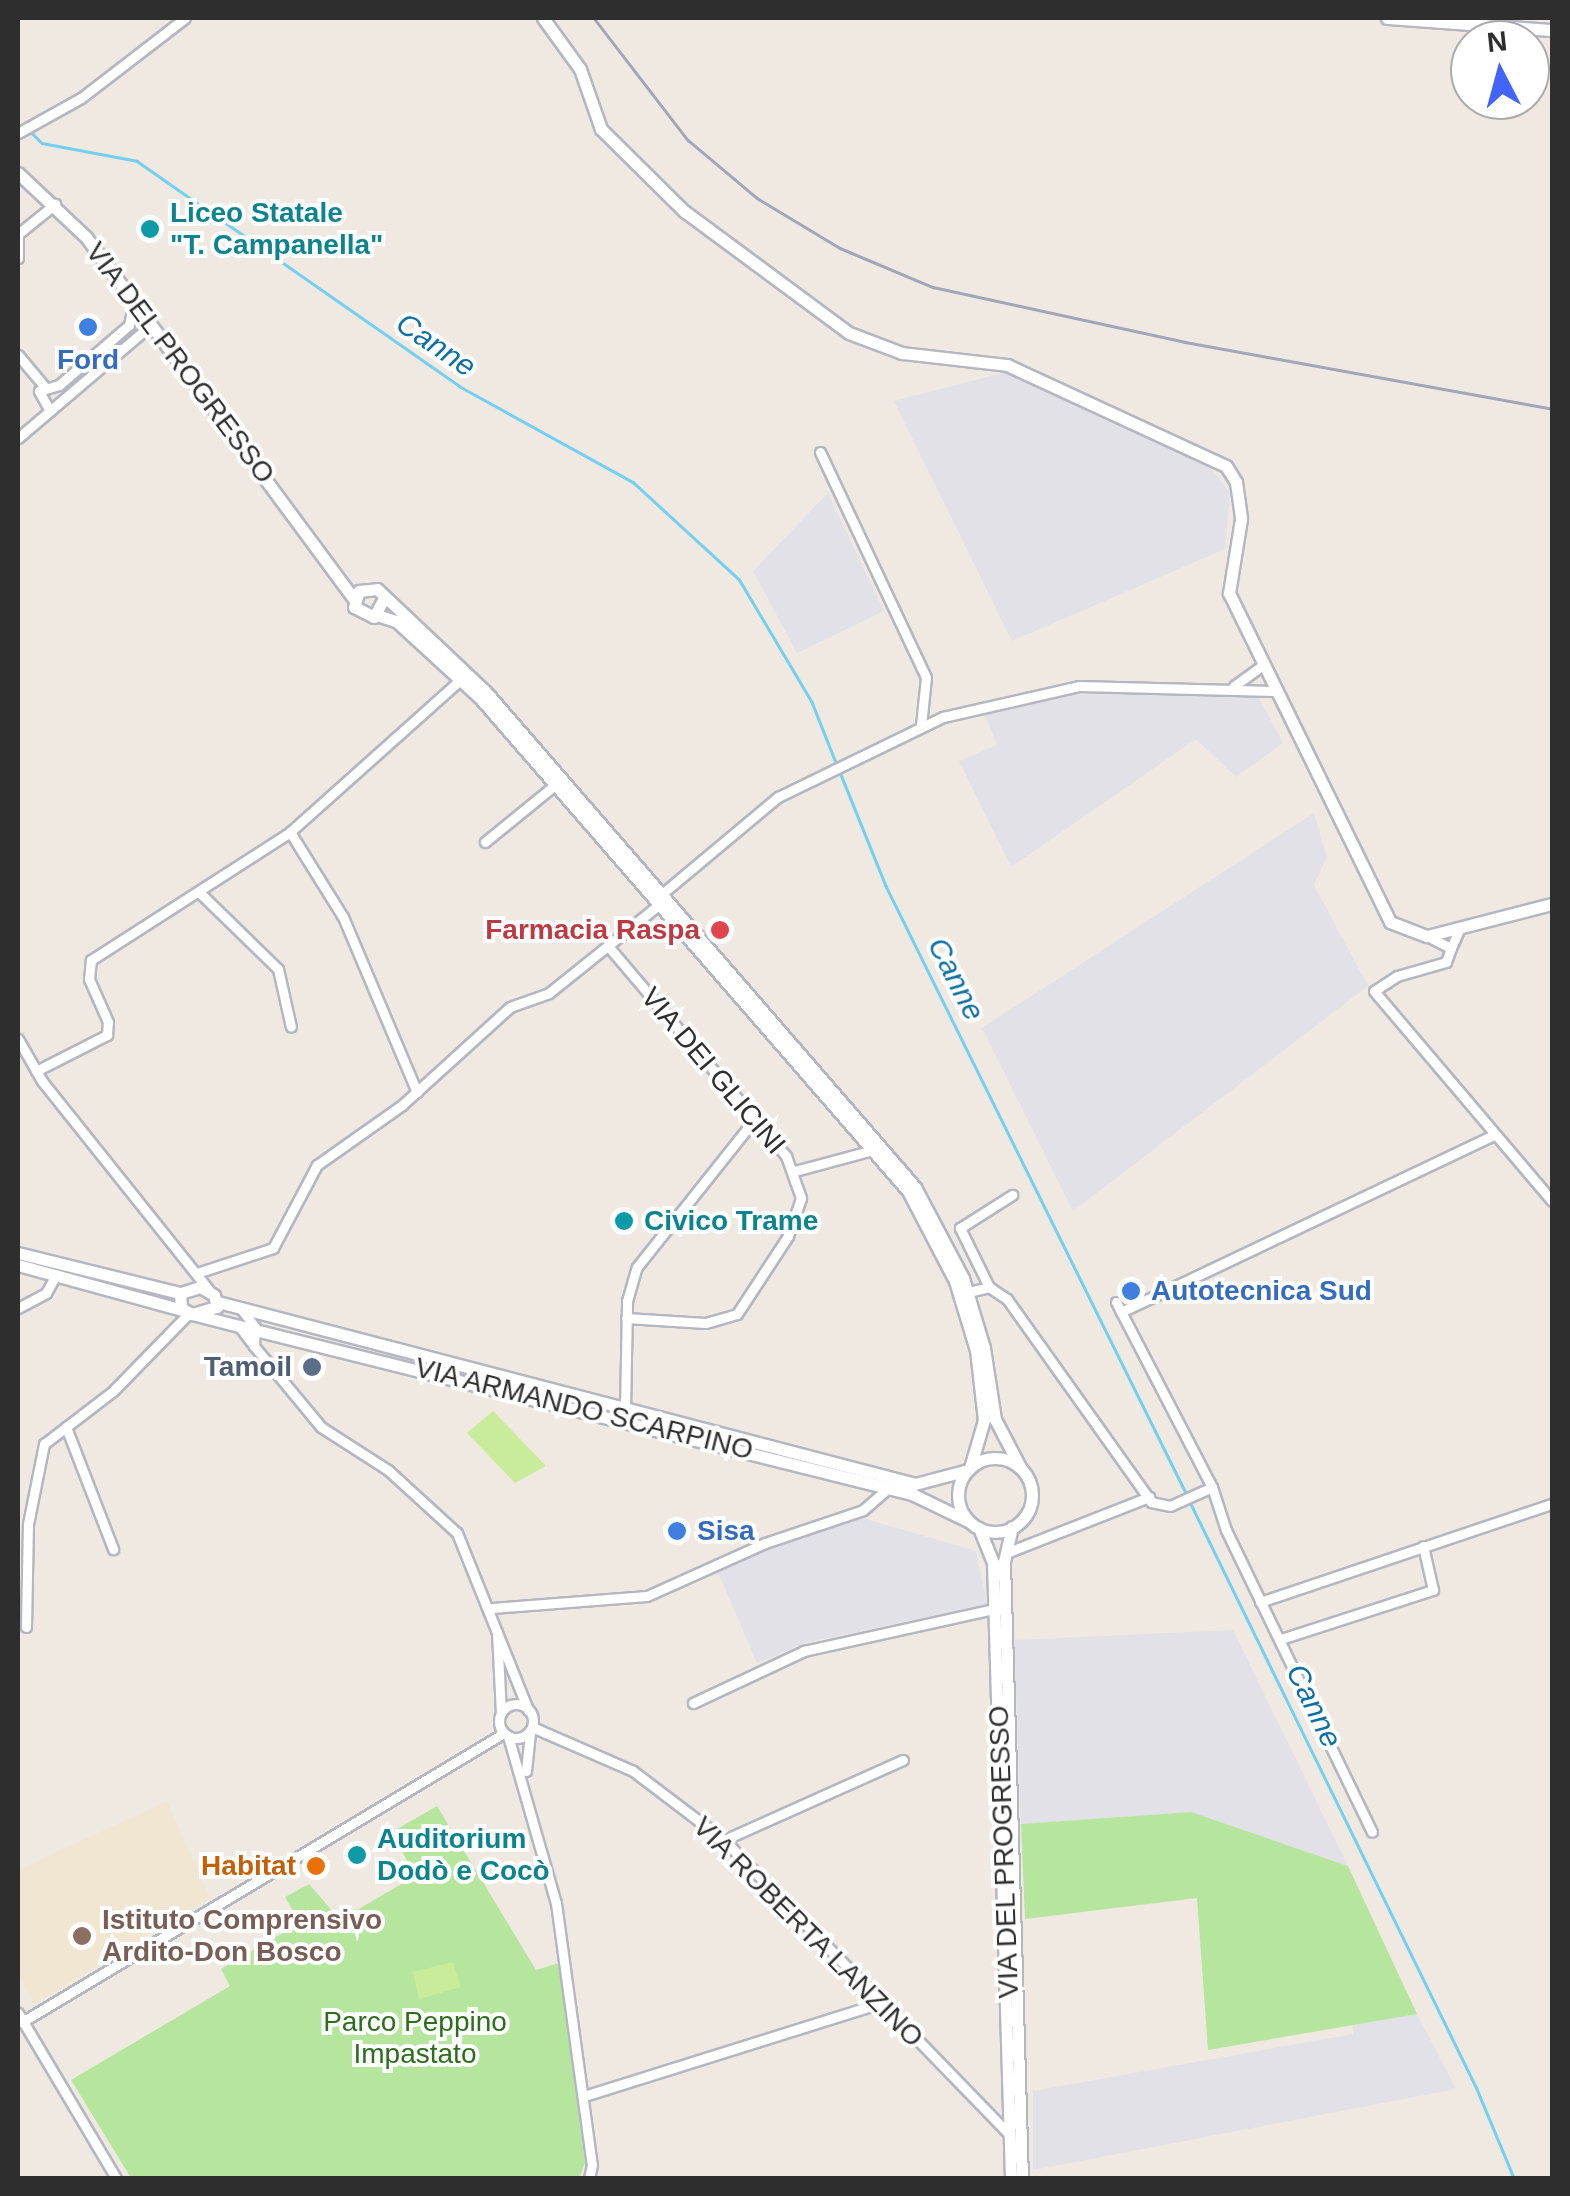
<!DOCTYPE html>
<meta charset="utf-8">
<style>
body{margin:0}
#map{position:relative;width:1570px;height:2196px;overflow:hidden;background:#efe9e1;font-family:Arial,sans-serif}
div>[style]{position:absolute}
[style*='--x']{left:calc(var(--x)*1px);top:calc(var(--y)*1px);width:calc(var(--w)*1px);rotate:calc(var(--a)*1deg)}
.industrial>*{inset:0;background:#e3e1e8}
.education>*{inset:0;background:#f0e6d1}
.green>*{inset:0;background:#b6e59e}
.pitch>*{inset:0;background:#c9ec9a}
.stream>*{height:2.5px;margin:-1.25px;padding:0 1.25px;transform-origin:1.25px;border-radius:1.25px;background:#75cff0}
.roads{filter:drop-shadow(2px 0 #b4b7c1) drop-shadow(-2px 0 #b4b7c1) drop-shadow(0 2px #b4b7c1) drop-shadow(0 -2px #b4b7c1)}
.minor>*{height:9px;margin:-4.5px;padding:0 4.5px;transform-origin:4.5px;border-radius:4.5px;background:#fff}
.minor>.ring{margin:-4.5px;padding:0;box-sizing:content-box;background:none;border:9px solid #fff;border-radius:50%}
.tertiary>*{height:11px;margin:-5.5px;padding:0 5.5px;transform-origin:5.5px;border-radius:5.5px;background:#fff}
.tertiary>.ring{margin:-5.5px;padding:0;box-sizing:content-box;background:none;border:11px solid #fff;border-radius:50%}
.rail>*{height:2.5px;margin:-1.25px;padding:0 1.25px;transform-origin:1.25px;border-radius:1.25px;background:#a3a6b8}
.dots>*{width:28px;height:28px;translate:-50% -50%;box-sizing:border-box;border:5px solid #fff;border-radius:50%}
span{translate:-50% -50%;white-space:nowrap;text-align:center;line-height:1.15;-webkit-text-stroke:8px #fff;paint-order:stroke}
.culture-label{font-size:28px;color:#0d838f;font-weight:700}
.left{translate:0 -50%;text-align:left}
.shop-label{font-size:28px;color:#366cbe;font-weight:700}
.street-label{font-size:28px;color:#2e2e2e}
.health-label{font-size:28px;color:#be3a42;font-weight:700}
.right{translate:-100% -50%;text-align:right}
.service-label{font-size:28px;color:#4e5e75;font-weight:700}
.food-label{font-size:28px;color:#c56008;font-weight:700}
.education-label{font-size:28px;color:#785e54;font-weight:700}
.park-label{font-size:28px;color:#2c6e1b}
.water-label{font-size:30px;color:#0d6fa3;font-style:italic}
.frame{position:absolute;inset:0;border:20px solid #2e2e2e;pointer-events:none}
.north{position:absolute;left:1450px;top:20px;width:100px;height:100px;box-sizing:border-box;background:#fff;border:2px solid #ababab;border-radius:50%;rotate:354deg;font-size:28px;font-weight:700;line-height:40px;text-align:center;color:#2e2e2e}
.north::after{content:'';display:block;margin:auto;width:35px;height:45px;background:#4264fb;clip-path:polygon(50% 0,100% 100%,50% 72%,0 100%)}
</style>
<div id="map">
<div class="industrial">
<i style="clip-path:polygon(1006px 372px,1207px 463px,1230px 493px,1225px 549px,1012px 641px,894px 401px)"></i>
<i style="clip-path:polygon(828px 493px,884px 611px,797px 653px,753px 571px)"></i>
<i style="clip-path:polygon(1198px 692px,1259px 698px,1283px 743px,1236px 777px,1196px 739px,1011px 867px,959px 761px,997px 745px,984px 713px,1060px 695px)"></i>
<i style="clip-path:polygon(1314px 813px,1327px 857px,1314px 885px,1368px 986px,1073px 1211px,982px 1028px)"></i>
<i style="clip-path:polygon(859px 1517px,976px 1551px,987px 1604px,805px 1643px,757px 1663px,717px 1570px,834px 1520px)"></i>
<i style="clip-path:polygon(1233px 1630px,1348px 1866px,1191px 1812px,1021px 1824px,1014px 1640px)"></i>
<i style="clip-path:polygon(1417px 2014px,1456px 2089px,1033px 2170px,1033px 2091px,1353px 2034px,1353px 2024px)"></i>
</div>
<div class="education">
<i style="clip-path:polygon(167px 1801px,210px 1898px,34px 2004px,18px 1974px,18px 1870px)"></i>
</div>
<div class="green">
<i style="clip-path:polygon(437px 1806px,536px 1970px,559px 1963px,585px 2163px,579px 2178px,131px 2178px,71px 2080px,230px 1986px,221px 1969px,300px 1923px,285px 1897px,309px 1884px,340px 1920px,415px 1876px,392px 1832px)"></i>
<i style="clip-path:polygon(1191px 1812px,1348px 1866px,1417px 2014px,1208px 2050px,1197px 1898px,1025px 1919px,1021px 1824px)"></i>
</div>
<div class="pitch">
<i style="clip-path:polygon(493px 1411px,546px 1466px,515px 1483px,467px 1433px)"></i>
<i style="clip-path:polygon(453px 1962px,461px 1987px,419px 1999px,413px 1972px)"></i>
</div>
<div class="stream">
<i style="--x:29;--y:130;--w:18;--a:45"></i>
<i style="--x:42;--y:143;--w:97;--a:10.7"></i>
<i style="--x:137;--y:161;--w:393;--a:34.9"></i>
<i style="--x:459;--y:386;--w:199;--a:28.9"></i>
<i style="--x:633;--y:482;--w:144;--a:42.5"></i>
<i style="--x:739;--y:579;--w:143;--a:59.3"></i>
<i style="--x:812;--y:702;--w:68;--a:68.4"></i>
<i style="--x:840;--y:772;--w:123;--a:68"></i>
<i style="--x:886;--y:886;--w:679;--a:63.7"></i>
<i style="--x:1190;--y:1502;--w:653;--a:63.94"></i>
<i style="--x:1477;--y:2089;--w:96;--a:67.4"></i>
</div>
<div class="roads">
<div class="minor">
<i style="--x:18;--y:133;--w:72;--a:-29.1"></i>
<i style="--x:81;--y:98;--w:131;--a:-37.6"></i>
<i style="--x:18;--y:258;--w:24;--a:-90"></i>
<i style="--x:18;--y:234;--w:48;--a:-39"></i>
<i style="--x:18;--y:355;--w:39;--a:50"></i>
<i style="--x:50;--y:411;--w:23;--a:-119"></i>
<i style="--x:39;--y:391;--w:21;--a:-17"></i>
<i style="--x:59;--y:385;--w:92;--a:-40.6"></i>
<i style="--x:129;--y:325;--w:24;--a:-78"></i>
<i style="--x:18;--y:438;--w:175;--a:-40.4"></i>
<i style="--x:820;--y:452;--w:249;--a:64.8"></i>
<i style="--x:926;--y:677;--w:48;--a:95.9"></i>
<i style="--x:1234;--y:686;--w:34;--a:-36"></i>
<i style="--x:290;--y:832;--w:100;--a:58.1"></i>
<i style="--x:343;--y:917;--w:190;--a:67.1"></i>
<i style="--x:485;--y:842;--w:92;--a:-39.2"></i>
<i style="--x:200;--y:893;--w:109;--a:44.3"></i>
<i style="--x:278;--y:969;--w:59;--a:77.4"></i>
<i style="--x:663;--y:893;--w:150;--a:-39.9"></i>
<i style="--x:778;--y:797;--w:183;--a:-25.9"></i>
<i style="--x:943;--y:717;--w:139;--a:-12.8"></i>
<i style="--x:1079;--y:686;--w:194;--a:1.5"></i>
<i style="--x:1427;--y:936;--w:27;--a:27"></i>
<i style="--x:1451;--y:948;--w:22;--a:-66"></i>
<i style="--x:608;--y:946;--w:275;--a:49.7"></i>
<i style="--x:786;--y:1156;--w:45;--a:70.3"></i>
<i style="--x:801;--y:1198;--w:40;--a:108.9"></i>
<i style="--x:788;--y:1236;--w:93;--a:123.2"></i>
<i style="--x:737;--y:1314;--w:33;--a:164"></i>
<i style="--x:705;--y:1323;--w:79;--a:-176.4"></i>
<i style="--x:1451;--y:948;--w:15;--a:110"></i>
<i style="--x:1446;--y:962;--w:51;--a:164.1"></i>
<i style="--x:1397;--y:976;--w:27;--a:147"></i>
<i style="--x:1374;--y:991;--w:275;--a:49.7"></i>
<i style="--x:18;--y:1039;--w:48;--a:60.3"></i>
<i style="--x:42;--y:1081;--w:266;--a:51.4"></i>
<i style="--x:36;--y:1071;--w:80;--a:-26.9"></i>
<i style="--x:107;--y:1035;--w:13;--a:-86"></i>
<i style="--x:108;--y:1022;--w:47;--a:-113.8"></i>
<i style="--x:89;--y:979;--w:19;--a:-84"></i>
<i style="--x:91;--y:960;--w:237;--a:-32.7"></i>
<i style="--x:290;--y:832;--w:228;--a:-41.8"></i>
<i style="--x:795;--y:1171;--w:81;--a:-15.1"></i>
<i style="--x:200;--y:1272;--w:77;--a:-18.2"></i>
<i style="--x:273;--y:1248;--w:94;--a:-62.1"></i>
<i style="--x:317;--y:1165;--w:104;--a:-35.2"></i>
<i style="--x:402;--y:1105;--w:146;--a:-42.2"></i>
<i style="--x:510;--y:1007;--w:41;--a:-19.7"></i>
<i style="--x:549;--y:993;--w:144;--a:-38.8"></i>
<i style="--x:989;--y:1287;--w:66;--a:-116.2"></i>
<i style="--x:960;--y:1228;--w:62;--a:-32.4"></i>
<i style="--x:968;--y:1292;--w:22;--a:-13"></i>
<i style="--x:989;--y:1287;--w:22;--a:34"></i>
<i style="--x:1007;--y:1299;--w:249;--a:54.6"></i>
<i style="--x:1151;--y:1502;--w:19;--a:12"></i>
<i style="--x:1170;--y:1506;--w:46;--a:-24.3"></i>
<i style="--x:1116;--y:1302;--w:208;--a:62.6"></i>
<i style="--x:1212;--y:1487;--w:45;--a:72"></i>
<i style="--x:1226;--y:1530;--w:335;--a:64.2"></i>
<i style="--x:18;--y:1308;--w:32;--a:-28"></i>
<i style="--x:46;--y:1293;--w:21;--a:-61"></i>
<i style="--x:1121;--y:1312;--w:413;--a:-25.4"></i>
<i style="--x:239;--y:1326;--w:25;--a:53"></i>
<i style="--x:254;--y:1346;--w:19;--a:-87"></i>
<i style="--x:255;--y:1327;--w:24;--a:-128"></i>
<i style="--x:254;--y:1346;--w:105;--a:50.4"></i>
<i style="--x:321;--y:1427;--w:80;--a:32.7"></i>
<i style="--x:388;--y:1470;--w:93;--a:42.4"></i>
<i style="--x:457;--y:1533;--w:191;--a:68.1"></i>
<i style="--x:625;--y:1410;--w:109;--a:-88.9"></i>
<i style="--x:627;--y:1301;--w:35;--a:-74"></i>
<i style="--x:637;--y:1267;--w:186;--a:-51.5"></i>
<i style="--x:66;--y:1427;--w:131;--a:68.9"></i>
<i style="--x:1006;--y:1553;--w:154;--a:-21.4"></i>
<i style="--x:1260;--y:1602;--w:308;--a:-18.6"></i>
<i style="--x:492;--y:1608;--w:155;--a:-4.4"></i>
<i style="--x:647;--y:1596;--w:129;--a:-24.2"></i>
<i style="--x:765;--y:1543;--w:103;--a:-18.6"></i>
<i style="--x:863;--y:1510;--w:33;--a:-41"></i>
<i style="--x:26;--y:1627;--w:103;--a:-88.9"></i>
<i style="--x:28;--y:1524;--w:82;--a:-78.7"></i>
<i style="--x:44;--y:1444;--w:87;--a:-37.5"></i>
<i style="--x:113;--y:1391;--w:109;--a:-45.7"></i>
<i style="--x:497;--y:1632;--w:81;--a:87.2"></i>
<i style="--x:1281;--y:1639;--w:160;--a:-17.9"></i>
<i style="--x:1433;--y:1590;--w:45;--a:-102.8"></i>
<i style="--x:693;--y:1703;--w:123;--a:-25.1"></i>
<i style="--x:804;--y:1651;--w:195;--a:-12.5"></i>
<i class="ring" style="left:499px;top:1704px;width:25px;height:25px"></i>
<i style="--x:532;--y:1727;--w:110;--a:23.5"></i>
<i style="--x:633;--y:1771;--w:114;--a:37.2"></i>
<i style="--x:724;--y:1840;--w:411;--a:45.9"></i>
<i style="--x:508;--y:1736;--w:174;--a:74"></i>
<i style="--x:556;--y:1903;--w:264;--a:82.2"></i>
<i style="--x:592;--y:2165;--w:13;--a:103"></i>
<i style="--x:526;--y:1771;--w:39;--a:-84"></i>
<i style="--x:724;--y:1840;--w:196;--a:-24.1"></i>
<i style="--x:18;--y:2013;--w:192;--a:59.3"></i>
<i style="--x:22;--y:2022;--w:562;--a:-30.95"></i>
<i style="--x:584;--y:2096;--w:311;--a:-17.4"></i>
</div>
<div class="tertiary">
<i style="--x:543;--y:18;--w:63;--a:54"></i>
<i style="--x:580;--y:69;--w:64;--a:70.7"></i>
<i style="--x:601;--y:129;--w:117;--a:44.7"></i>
<i style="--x:684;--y:211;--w:205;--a:36.5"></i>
<i style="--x:849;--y:333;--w:57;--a:20.7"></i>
<i style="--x:902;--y:353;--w:106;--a:6.5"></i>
<i style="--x:1007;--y:365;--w:241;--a:24.8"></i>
<i style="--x:1226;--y:466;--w:19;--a:58"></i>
<i style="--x:1236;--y:482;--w:37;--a:82"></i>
<i style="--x:1241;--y:519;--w:75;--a:99.2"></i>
<i style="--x:1229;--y:593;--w:366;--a:63.9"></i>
<i style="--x:1390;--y:922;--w:40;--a:21"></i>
<i style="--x:1427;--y:936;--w:129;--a:-14.4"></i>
<i style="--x:1387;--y:18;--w:165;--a:4.2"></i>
<i style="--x:18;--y:173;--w:93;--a:43.3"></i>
<i style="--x:86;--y:237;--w:450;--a:53.5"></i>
<i style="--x:384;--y:598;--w:21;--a:118"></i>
<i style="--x:374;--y:617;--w:22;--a:-153"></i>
<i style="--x:354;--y:607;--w:17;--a:-73"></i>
<i style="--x:359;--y:591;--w:18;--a:-6"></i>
<i style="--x:377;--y:589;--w:150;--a:43.4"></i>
<i style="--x:486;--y:692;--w:655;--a:49.09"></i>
<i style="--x:915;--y:1187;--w:103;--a:62.2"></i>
<i style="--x:963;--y:1278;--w:73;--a:73.3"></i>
<i style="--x:984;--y:1348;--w:72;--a:81.2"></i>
<i style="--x:995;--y:1419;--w:54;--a:62.5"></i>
<i style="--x:377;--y:615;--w:20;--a:18"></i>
<i style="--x:396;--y:621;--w:114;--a:42.5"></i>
<i style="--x:480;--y:698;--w:653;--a:49.04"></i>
<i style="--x:908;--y:1191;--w:102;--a:62.4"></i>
<i style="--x:955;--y:1281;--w:72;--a:73.1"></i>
<i style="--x:976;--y:1350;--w:70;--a:83.5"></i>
<i style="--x:984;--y:1420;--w:50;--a:106.3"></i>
<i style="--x:18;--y:1253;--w:167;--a:13.9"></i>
<i style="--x:18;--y:1265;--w:170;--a:15.3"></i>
<i style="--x:218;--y:1302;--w:720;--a:14.63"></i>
<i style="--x:915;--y:1484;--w:55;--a:-14.8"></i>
<i style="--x:192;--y:1314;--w:26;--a:-16"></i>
<i style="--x:217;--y:1307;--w:12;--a:-104"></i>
<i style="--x:214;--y:1295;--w:16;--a:-150"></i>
<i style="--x:200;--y:1287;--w:21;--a:163"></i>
<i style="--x:180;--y:1293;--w:15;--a:86"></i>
<i style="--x:181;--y:1308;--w:13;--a:29"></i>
<i style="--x:192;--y:1314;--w:49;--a:14.3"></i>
<i style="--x:239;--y:1326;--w:694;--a:14.02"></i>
<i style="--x:912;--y:1494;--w:64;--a:25.8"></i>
<i class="ring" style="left:958px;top:1458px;width:63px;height:63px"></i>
<i style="--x:1012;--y:1527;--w:36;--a:103"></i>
<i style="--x:1004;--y:1562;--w:616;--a:88.33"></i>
<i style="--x:979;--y:1528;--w:37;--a:68"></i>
<i style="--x:993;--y:1562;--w:616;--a:88.33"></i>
</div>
</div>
<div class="rail">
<i style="--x:594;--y:18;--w:154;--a:52.4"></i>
<i style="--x:688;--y:140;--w:90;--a:40"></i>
<i style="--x:757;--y:198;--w:97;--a:31.1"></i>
<i style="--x:840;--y:248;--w:101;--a:22.8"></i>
<i style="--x:933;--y:287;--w:258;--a:12.3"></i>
<i style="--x:1185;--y:342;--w:373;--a:10.3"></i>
</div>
<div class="dots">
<i style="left:150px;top:229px;background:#0f9aa8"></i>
<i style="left:88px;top:327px;background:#3f7fe0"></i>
<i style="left:720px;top:930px;background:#e0444e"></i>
<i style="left:624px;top:1221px;background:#0f9aa8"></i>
<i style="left:1131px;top:1291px;background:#3f7fe0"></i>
<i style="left:312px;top:1367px;background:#5c6f8a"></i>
<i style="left:677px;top:1531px;background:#3f7fe0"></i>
<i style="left:357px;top:1855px;background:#0f9aa8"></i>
<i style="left:316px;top:1866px;background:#e8710a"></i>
<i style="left:82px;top:1936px;background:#8d6e63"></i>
</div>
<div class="culture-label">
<span class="left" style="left:170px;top:229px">Liceo Statale<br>"T. Campanella"</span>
<span class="left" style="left:644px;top:1221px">Civico Trame</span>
<span class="left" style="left:377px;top:1855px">Auditorium<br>Dodò e Cocò</span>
</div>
<div class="shop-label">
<span style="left:88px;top:360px">Ford</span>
<span class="left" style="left:1151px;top:1291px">Autotecnica Sud</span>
<span class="left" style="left:697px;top:1531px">Sisa</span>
</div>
<div class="street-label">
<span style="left:180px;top:363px;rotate:53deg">VIA DEL PROGRESSO</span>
<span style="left:713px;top:1071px;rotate:50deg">VIA DEI GLICINI</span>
<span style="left:584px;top:1409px;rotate:14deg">VIA ARMANDO SCARPINO</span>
<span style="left:1004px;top:1852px;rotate:-92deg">VIA DEL PROGRESSO</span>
<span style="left:808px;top:1932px;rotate:45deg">VIA ROBERTA LANZINO</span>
</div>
<div class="health-label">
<span class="right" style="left:700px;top:930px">Farmacia Raspa</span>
</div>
<div class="service-label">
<span class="right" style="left:292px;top:1367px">Tamoil</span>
</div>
<div class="food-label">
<span class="right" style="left:296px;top:1866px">Habitat</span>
</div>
<div class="education-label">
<span class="left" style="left:102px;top:1936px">Istituto Comprensivo<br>Ardito-Don Bosco</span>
</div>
<div class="park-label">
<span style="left:415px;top:2038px">Parco Peppino<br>Impastato</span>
</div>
<div class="water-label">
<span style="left:436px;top:345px;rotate:34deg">Canne</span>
<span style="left:956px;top:979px;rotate:63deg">Canne</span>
<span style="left:1314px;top:1706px;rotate:64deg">Canne</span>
</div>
<div class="frame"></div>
<div class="north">N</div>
</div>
